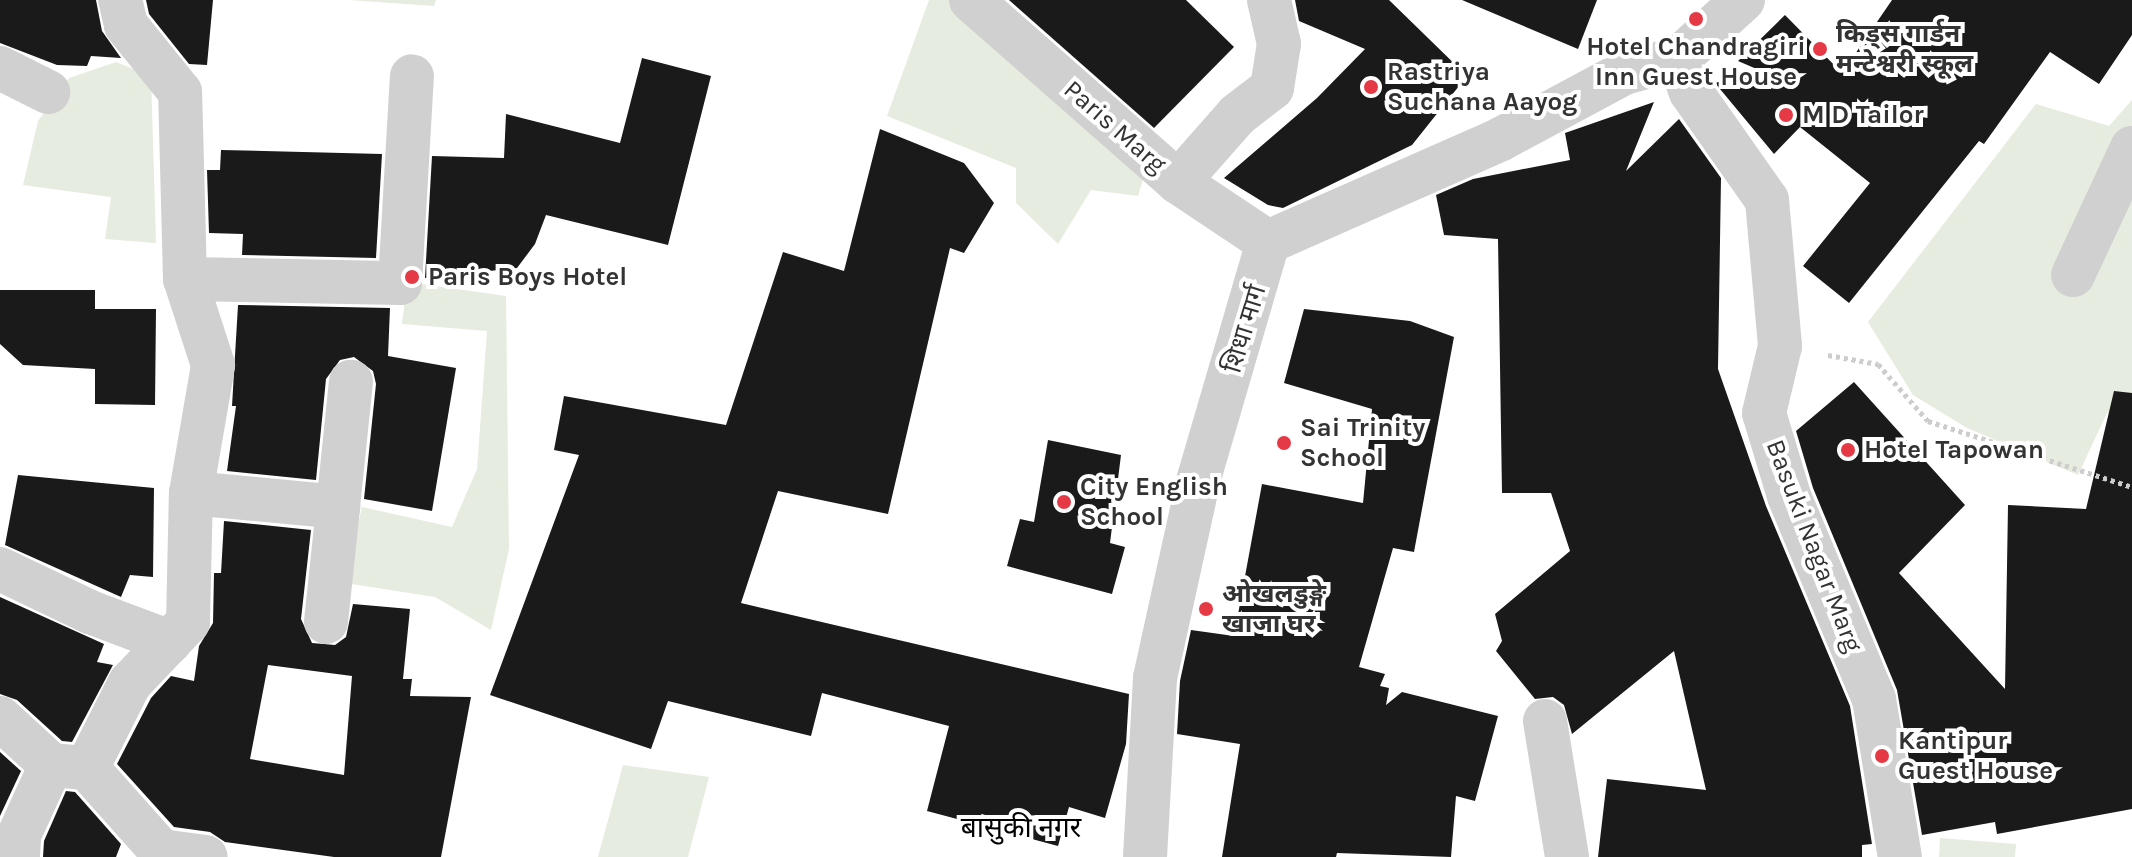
<!DOCTYPE html>
<meta charset="utf-8">
<style>
body{margin:0}
#map{position:relative;width:2132px;height:857px;overflow:hidden;background:#fff;font-family:Karla,"Noto Sans Devanagari",sans-serif}
div>[style]{position:absolute}
[style*='--x']{left:calc(var(--x)*1px);top:calc(var(--y)*1px);width:calc(var(--w)*1px);rotate:calc(var(--a)*1deg)}
.green>*{inset:0;background:#e6ecdf}
.building>*{inset:0;background:#1a1a1a}
.path>*{height:5px;margin-top:-2.5px;transform-origin:0;background:repeating-linear-gradient(90deg,#cdcdcd 0 4px,transparent 0 8px)}
.minor>*{height:44px;margin:-22px;padding:0 22px;transform-origin:22px;border-radius:22px;background:#d0d0d0}
.dots>*{width:22px;height:22px;translate:-50% -50%;box-sizing:border-box;border:4px solid #fff;border-radius:50%}
span{translate:-50% -50%;white-space:nowrap;text-align:center;line-height:1.15;-webkit-text-stroke:8px #fff;paint-order:stroke}
.poi-label{font-size:26px;color:#333;font-weight:700}
.left{translate:0 -50%;text-align:left}
.street-label{font-size:26px;color:#333}
.neighbourhood-label{font-size:28px;color:#000}
</style>
<div id="map">
<div class="green">
<i style="clip-path:polygon(349px 0,436px 0,434px 6px)"></i>
<i style="clip-path:polygon(929px 0,950px 0,1145px 172px,1138px 196px,1091px 190px,1058px 244px,1016px 203px,1016px 168px,887px 116px)"></i>
<i style="clip-path:polygon(116px 62px,151px 76px,156px 243px,105px 239px,111px 197px,23px 185px,38px 121px,69px 78px)"></i>
<i style="clip-path:polygon(2132px 100px,2132px 419px,2107px 413px,2078px 475px,1967px 428px,1913px 395px,1868px 322px,2036px 104px,2109px 126px)"></i>
<i style="clip-path:polygon(407px 282px,506px 296px,509px 549px,491px 630px,435px 597px,345px 583px,362px 507px,452px 527px,477px 469px,487px 331px,402px 324px)"></i>
<i style="clip-path:polygon(623px 765px,709px 777px,688px 857px,598px 857px)"></i>
<i style="clip-path:polygon(1940px 838px,2016px 844px,2015px 857px,1939px 857px)"></i>
</div>
<div class="building">
<i style="clip-path:polygon(0 0,96px 0,102px 31px,121px 58px,91px 56px,87px 66px,57px 65px,0 43px)"></i>
<i style="clip-path:polygon(146px 0,213px 0,207px 65px,189px 64px,149px 14px)"></i>
<i style="clip-path:polygon(1009px 0,1186px 0,1234px 47px,1154px 128px)"></i>
<i style="clip-path:polygon(1295px 0,1389px 0,1467px 76px,1412px 145px,1283px 208px,1268px 205px,1224px 178px,1317px 98px,1365px 49px,1299px 21px)"></i>
<i style="clip-path:polygon(1462px 0,1597px 0,1578px 49px)"></i>
<i style="clip-path:polygon(1892px 0,2132px 0,2132px 35px,2099px 84px,2050px 52px,1984px 144px,1979px 141px,1849px 303px,1803px 266px,1870px 183px,1800px 127px,1774px 154px,1715px 83px,1759px 70px,1738px 61px,1785px 15px,1842px 73px)"></i>
<i style="clip-path:polygon(642px 58px,711px 76px,668px 245px,546px 215px,535px 244px,517px 268px,425px 278px,432px 156px,504px 158px,506px 114px,620px 143px)"></i>
<i style="clip-path:polygon(1654px 102px,1626px 171px,1679px 119px,1721px 178px,1718px 369px,1766px 506px,1850px 706px,1872px 844px,1862px 845px,1862px 857px,1598px 857px,1607px 779px,1706px 790px,1674px 651px,1572px 734px,1564px 705px,1553px 697px,1535px 699px,1496px 651px,1502px 641px,1495px 614px,1570px 551px,1551px 493px,1502px 493px,1498px 239px,1444px 235px,1436px 195px,1473px 179px,1570px 160px,1565px 133px)"></i>
<i style="clip-path:polygon(880px 129px,964px 163px,994px 203px,964px 253px,950px 248px,888px 514px,778px 491px,741px 603px,1129px 694px,1126px 744px,1105px 818px,1069px 807px,1058px 846px,927px 811px,949px 726px,822px 693px,811px 736px,668px 701px,651px 749px,490px 695px,579px 455px,554px 450px,564px 396px,726px 425px,783px 252px,844px 271px)"></i>
<i style="clip-path:polygon(221px 150px,382px 154px,376px 258px,242px 255px,243px 234px,209px 233px,207px 170px,220px 170px)"></i>
<i style="clip-path:polygon(0 290px,95px 290px,95px 309px,156px 309px,155px 405px,95px 404px,95px 369px,23px 365px,0 344px)"></i>
<i style="clip-path:polygon(238px 305px,390px 308px,388px 356px,456px 368px,432px 511px,364px 499px,376px 384px,373px 371px,354px 357px,340px 360px,326px 379px,316px 480px,227px 471px,236px 406px,232px 406px)"></i>
<i style="clip-path:polygon(1304px 309px,1410px 321px,1454px 337px,1414px 552px,1393px 548px,1359px 667px,1385px 674px,1380px 686px,1389px 688px,1386px 705px,1402px 692px,1498px 716px,1475px 801px,1456px 796px,1451px 857px,1337px 853px,1336px 857px,1222px 857px,1240px 744px,1177px 734px,1180px 681px,1191px 630px,1234px 636px,1262px 484px,1363px 503px,1372px 409px,1284px 383px)"></i>
<i style="clip-path:polygon(1854px 382px,1965px 505px,1899px 573px,2005px 689px,2008px 505px,2086px 509px,2114px 391px,2132px 393px,2132px 809px,1997px 834px,1995px 822px,1922px 835px,1897px 690px,1813px 488px,1796px 431px)"></i>
<i style="clip-path:polygon(1048px 440px,1121px 455px,1110px 543px,1125px 547px,1112px 594px,1007px 566px,1020px 519px,1034px 522px)"></i>
<i style="clip-path:polygon(18px 475px,154px 488px,153px 577px,130px 575px,121px 597px,5px 545px)"></i>
<i style="clip-path:polygon(evenodd,224px 521px,311px 530px,301px 619px,312px 643px,335px 645px,346px 637px,353px 604px,410px 609px,403px 679px,412px 679px,410px 696px,471px 697px,441px 857px,334px 857px,225px 842px,210px 832px,174px 827px,117px 764px,151px 698px,171px 676px,194px 681px,199px 646px,213px 623px,214px 573px,221px 573px,224px 521px,268px 665px,352px 676px,344px 775px,250px 759px,268px 665px)"></i>
<i style="clip-path:polygon(0 597px,104px 644px,97px 662px,113px 665px,72px 742px,62px 741px,17px 700px,0 694px)"></i>
<i style="clip-path:polygon(0 752px,21px 771px,0 816px)"></i>
<i style="clip-path:polygon(66px 791px,75px 792px,121px 844px,116px 857px,43px 857px,44px 841px)"></i>
</div>
<div class="path">
<i style="--x:1828;--y:355;--w:51;--a:10.2"></i>
<i style="--x:1878;--y:364;--w:76;--a:48.7"></i>
<i style="--x:1928;--y:421;--w:214;--a:17.9"></i>
</div>
<div class="minor">
<i style="--x:971;--y:0;--w:276;--a:41.3"></i>
<i style="--x:1178;--y:182;--w:108;--a:33.7"></i>
<i style="--x:1743;--y:0;--w:86;--a:137.8"></i>
<i style="--x:1679;--y:58;--w:36;--a:71"></i>
<i style="--x:1691;--y:92;--w:132;--a:54.9"></i>
<i style="--x:1767;--y:200;--w:147;--a:84.9"></i>
<i style="--x:1780;--y:346;--w:69;--a:103.4"></i>
<i style="--x:1764;--y:413;--w:87;--a:73.2"></i>
<i style="--x:1789;--y:496;--w:220;--a:67.3"></i>
<i style="--x:1874;--y:699;--w:160;--a:80.7"></i>
<i style="--x:0;--y:68;--w:54;--a:26.6"></i>
<i style="--x:1178;--y:182;--w:89;--a:-48.6"></i>
<i style="--x:1237;--y:115;--w:44;--a:-37.6"></i>
<i style="--x:1272;--y:88;--w:45;--a:-81"></i>
<i style="--x:1279;--y:44;--w:45;--a:-102.8"></i>
<i style="--x:2073;--y:275;--w:140;--a:-65.1"></i>
<i style="--x:185;--y:279;--w:215;--a:1.1"></i>
<i style="--x:400;--y:283;--w:207;--a:-86.7"></i>
<i style="--x:191;--y:493;--w:148;--a:5.4"></i>
<i style="--x:338;--y:507;--w:126;--a:-84.1"></i>
<i style="--x:0;--y:569;--w:100;--a:25.5"></i>
<i style="--x:90;--y:612;--w:85;--a:20.6"></i>
<i style="--x:326;--y:622;--w:116;--a:-84"></i>
<i style="--x:0;--y:718;--w:69;--a:42.7"></i>
<i style="--x:1545;--y:721;--w:138;--a:80.8"></i>
<i style="--x:87;--y:768;--w:111;--a:48.3"></i>
<i style="--x:161;--y:851;--w:45;--a:7.6"></i>
<i style="--x:18;--y:857;--w:22;--a:-87"></i>
<i style="--x:19;--y:835;--w:77;--a:-65.4"></i>
<i style="--x:51;--y:765;--w:36;--a:5"></i>
<i style="--x:87;--y:768;--w:95;--a:-63.2"></i>
<i style="--x:130;--y:683;--w:84;--a:-46.4"></i>
<i style="--x:188;--y:622;--w:129;--a:-88.7"></i>
<i style="--x:191;--y:493;--w:130;--a:-80.2"></i>
<i style="--x:213;--y:365;--w:90;--a:-108"></i>
<i style="--x:185;--y:279;--w:187;--a:-91.5"></i>
<i style="--x:180;--y:92;--w:86;--a:-128.9"></i>
<i style="--x:126;--y:25;--w:26;--a:-103"></i>
<i style="--x:1145;--y:857;--w:179;--a:-86.8"></i>
<i style="--x:1155;--y:678;--w:205;--a:-77.6"></i>
<i style="--x:1199;--y:478;--w:246;--a:-73.7"></i>
<i style="--x:1268;--y:242;--w:255;--a:-23.8"></i>
<i style="--x:1501;--y:139;--w:140;--a:-28.2"></i>
<i style="--x:1624;--y:73;--w:57;--a:-15.3"></i>
</div>
<div class="dots">
<i style="left:1696px;top:19px;background:#e63946"></i>
<i style="left:1820px;top:49px;background:#e63946"></i>
<i style="left:1371px;top:87px;background:#e63946"></i>
<i style="left:1786px;top:115px;background:#e63946"></i>
<i style="left:412px;top:277px;background:#e63946"></i>
<i style="left:1284px;top:443px;background:#e63946"></i>
<i style="left:1848px;top:450px;background:#e63946"></i>
<i style="left:1064px;top:502px;background:#e63946"></i>
<i style="left:1206px;top:609px;background:#e63946"></i>
<i style="left:1882px;top:756px;background:#e63946"></i>
</div>
<div class="poi-label">
<span class="left" style="left:1836px;top:49px">किड्स गार्डन<br>मन्टेश्वरी स्कूल</span>
<span style="left:1696px;top:62px">Hotel Chandragiri<br>Inn Guest House</span>
<span class="left" style="left:1387px;top:87px">Rastriya<br>Suchana Aayog</span>
<span class="left" style="left:1802px;top:115px">M D Tailor</span>
<span class="left" style="left:428px;top:277px">Paris Boys Hotel</span>
<span class="left" style="left:1300px;top:443px">Sai Trinity<br>School</span>
<span class="left" style="left:1864px;top:450px">Hotel Tapowan</span>
<span class="left" style="left:1080px;top:502px">City English<br>School</span>
<span class="left" style="left:1222px;top:609px">ओखलडुङ्गे<br>खाजा घर</span>
<span class="left" style="left:1898px;top:756px">Kantipur<br>Guest House</span>
</div>
<div class="street-label">
<span style="left:1115px;top:127px;rotate:41deg">Paris Marg</span>
<span style="left:1245px;top:329px;rotate:-73deg">शिधा मार्ग</span>
<span style="left:1814px;top:546px;rotate:69deg">Basuki Nagar Marg</span>
</div>
<div class="neighbourhood-label">
<span style="left:1021px;top:828px">बासुकी नगर</span>
</div>
</div>
